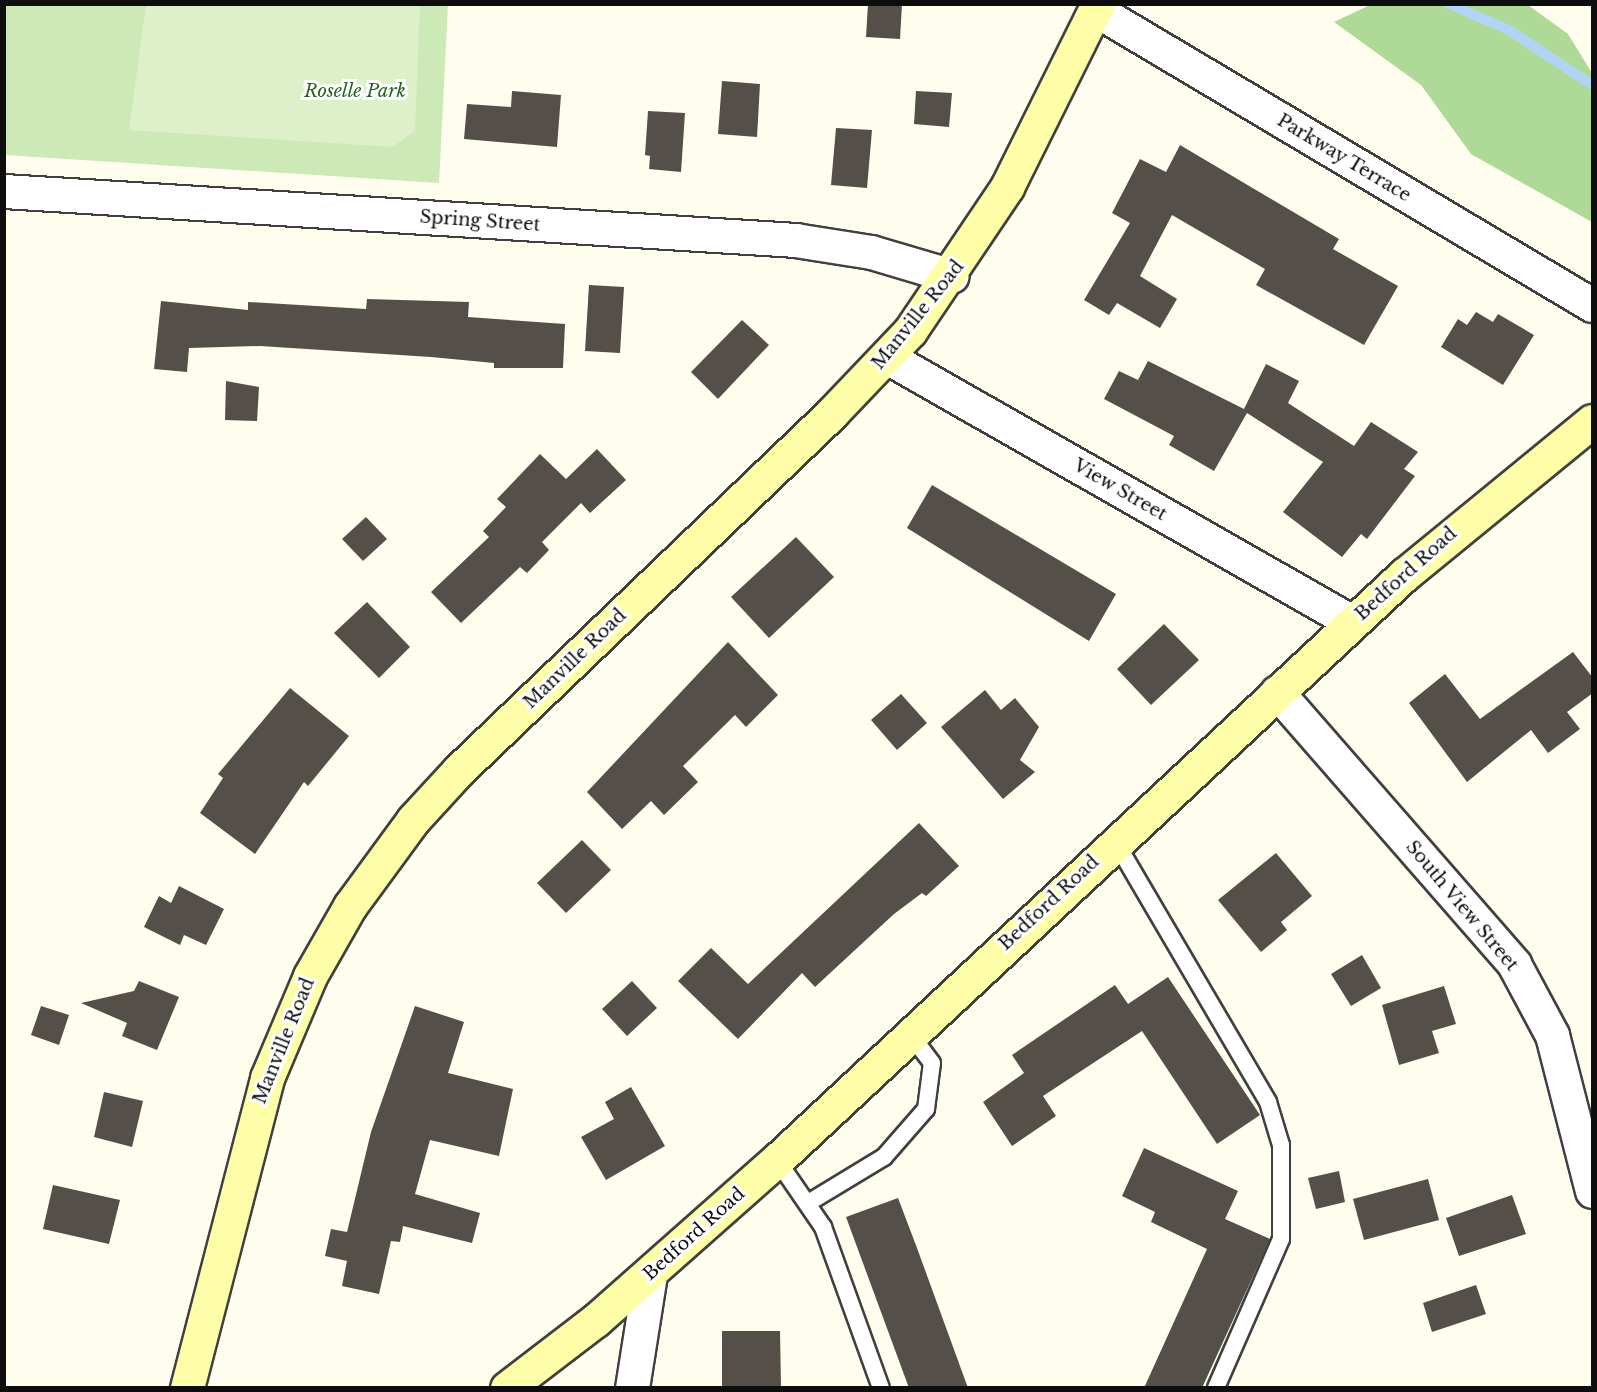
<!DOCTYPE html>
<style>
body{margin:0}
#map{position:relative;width:1597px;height:1392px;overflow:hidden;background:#fffded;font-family:"Libre Baskerville",serif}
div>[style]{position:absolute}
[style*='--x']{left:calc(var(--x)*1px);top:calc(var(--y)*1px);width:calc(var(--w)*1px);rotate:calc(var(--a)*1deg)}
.green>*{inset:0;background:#cce9b7}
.forest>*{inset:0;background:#aed996}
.pitch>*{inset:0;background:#def0c9}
.stream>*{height:10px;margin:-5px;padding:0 5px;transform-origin:5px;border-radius:5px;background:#b2d5f6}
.building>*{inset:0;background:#554f49}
.roads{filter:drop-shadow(2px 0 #404040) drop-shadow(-2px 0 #404040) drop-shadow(0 2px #404040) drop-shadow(0 -2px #404040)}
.service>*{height:16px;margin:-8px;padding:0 8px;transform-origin:8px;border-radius:8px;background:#fff}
.minor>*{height:33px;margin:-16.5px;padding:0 16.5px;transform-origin:16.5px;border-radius:16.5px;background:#fff}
.secondary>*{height:33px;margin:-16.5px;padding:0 16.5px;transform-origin:16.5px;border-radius:16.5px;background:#fefea8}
span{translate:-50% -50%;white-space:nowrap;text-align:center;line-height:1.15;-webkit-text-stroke:6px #fff;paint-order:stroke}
.park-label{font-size:18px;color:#25641e;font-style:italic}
.street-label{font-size:18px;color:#0d0d0d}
.frame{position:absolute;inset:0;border:6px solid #0d0d0d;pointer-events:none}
</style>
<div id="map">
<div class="green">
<i style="clip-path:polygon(4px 5px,448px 5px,439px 183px,5px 155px)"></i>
</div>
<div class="forest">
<i style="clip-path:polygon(1528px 5px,1568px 34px,1592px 73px,1592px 222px,1471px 154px,1421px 85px,1334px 22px,1370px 5px)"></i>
</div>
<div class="pitch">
<i style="clip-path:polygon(146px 5px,420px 5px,415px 131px,393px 147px,129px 130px)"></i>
</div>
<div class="stream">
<i style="--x:1449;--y:4;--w:65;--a:23.4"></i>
<i style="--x:1509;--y:30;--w:100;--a:33.5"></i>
</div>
<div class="building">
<i style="clip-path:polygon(868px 4px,902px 4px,900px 39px,866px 37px)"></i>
<i style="clip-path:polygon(722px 81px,760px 84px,757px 137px,718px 134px)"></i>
<i style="clip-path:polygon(512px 91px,561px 95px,557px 147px,464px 139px,467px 104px,511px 107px)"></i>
<i style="clip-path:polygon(916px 91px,952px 93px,949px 127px,914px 124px)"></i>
<i style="clip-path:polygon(648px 111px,685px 113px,681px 172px,649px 169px,650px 156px,645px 155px)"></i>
<i style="clip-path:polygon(836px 128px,872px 130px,867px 188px,831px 185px)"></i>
<i style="clip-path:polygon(1180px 145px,1339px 239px,1333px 249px,1398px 286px,1364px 345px,1256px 285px,1265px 269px,1172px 215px,1140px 276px,1177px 299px,1160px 328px,1117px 303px,1109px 315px,1084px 300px,1130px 223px,1112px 213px,1140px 159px,1166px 172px)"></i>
<i style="clip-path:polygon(589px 285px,624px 287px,620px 353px,585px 351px)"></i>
<i style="clip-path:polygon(367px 299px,469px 302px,468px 317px,565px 324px,563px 368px,494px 368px,494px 363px,431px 357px,260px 346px,189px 348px,187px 372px,154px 369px,161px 301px,248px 310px,248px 302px,366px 309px)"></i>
<i style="clip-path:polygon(1476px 312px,1493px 322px,1498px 314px,1534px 335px,1503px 385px,1441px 347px,1458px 319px,1467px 325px)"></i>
<i style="clip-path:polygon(742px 320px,769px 345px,718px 399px,691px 372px)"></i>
<i style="clip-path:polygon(1148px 361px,1244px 409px,1266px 364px,1299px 381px,1288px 403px,1354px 446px,1371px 422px,1418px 452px,1404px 469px,1415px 476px,1367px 539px,1361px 534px,1342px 557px,1283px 512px,1323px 462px,1247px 413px,1214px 471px,1169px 445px,1174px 436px,1104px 399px,1119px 371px,1138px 380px)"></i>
<i style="clip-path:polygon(226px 381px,259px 387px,257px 421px,225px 420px)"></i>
<i style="clip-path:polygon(597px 449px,626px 480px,590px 513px,581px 503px,542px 542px,549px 550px,527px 573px,520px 567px,461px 623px,431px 592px,489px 537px,483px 531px,506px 507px,497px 499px,540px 454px,566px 479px)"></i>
<i style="clip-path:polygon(932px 485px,1116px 594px,1089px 641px,907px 528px)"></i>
<i style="clip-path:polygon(366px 517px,387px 539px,363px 561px,342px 539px)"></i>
<i style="clip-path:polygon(796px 537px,834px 577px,769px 638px,731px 597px)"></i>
<i style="clip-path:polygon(367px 602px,410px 647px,379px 678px,334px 633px)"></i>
<i style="clip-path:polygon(1164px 624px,1199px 660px,1151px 705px,1117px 669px)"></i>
<i style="clip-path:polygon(728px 642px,778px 695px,746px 727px,735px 715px,683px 766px,698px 782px,664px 815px,651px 801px,622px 829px,587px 792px)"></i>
<i style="clip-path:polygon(1573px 652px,1593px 678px,1593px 693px,1567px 712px,1580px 729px,1548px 753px,1531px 730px,1467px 782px,1409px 703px,1445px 674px,1480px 719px)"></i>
<i style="clip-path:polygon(290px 688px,349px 736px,308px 786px,304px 782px,255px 854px,200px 813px,223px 778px,218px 774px)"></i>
<i style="clip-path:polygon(985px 690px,1001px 710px,1015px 698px,1039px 727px,1020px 760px,1035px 772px,1003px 799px,941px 727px)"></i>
<i style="clip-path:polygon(901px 694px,927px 723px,897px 750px,871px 720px)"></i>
<i style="clip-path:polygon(919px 823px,959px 866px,926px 896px,922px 893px,894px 914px,815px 987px,802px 973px,738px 1039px,678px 981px,711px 948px,748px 984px)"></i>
<i style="clip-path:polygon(582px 840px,611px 870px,566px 913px,537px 883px)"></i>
<i style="clip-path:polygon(1276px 853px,1312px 896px,1281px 922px,1287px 930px,1261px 952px,1218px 900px)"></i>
<i style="clip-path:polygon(179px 886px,224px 909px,206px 945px,184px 935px,180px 945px,144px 927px,159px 896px,171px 903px)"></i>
<i style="clip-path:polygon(1362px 955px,1381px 988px,1351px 1006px,1331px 974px)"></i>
<i style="clip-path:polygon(1168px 977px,1260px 1115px,1217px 1144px,1142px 1031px,1043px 1096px,1056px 1116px,1012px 1146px,983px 1102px,1024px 1073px,1012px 1055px,1115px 985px,1128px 1004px)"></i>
<i style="clip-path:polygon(139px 981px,179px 997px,157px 1050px,122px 1036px,127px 1023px,81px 1003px,134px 991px)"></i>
<i style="clip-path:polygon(632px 981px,657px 1008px,627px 1036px,602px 1009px)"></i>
<i style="clip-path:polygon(1444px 986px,1456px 1024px,1432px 1031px,1439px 1053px,1399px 1065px,1382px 1005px)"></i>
<i style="clip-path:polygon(41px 1006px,69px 1015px,59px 1045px,31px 1035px)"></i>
<i style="clip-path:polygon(415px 1006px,464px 1022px,448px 1073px,513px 1089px,499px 1156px,430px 1140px,415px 1194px,480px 1213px,472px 1243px,403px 1226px,400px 1242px,391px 1241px,379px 1294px,342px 1286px,347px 1261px,325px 1256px,331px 1229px,347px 1232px,371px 1132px)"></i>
<i style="clip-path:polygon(631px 1087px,665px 1146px,606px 1180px,581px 1137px,614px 1119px,605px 1102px)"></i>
<i style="clip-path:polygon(104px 1092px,143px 1101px,132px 1147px,94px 1137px)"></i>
<i style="clip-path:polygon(1144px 1148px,1238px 1191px,1225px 1219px,1270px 1239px,1202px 1388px,1144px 1388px,1207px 1249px,1151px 1222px,1155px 1212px,1122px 1196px)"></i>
<i style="clip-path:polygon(1339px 1171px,1345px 1202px,1316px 1209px,1308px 1178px)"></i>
<i style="clip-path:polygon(1428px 1179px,1439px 1220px,1364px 1240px,1353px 1199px)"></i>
<i style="clip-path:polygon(53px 1185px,120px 1200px,109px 1244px,43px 1229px)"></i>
<i style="clip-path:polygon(1512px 1195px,1526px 1234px,1459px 1256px,1446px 1218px)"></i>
<i style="clip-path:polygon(898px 1198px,917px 1248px,968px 1388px,909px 1388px,846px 1217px)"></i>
<i style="clip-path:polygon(1476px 1285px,1486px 1314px,1432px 1332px,1423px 1303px)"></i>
<i style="clip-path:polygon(722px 1331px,780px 1331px,781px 1388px,722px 1388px)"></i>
</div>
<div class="roads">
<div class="service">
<i style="--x:1115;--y:841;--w:303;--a:59.6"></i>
<i style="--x:1268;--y:1102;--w:45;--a:73.2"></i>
<i style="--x:1281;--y:1145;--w:94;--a:90"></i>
<i style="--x:1281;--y:1239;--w:163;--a:113.6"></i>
<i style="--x:777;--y:1160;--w:81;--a:55.5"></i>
<i style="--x:823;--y:1227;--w:171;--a:70.2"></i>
<i style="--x:808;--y:1203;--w:89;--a:-31.2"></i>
<i style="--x:884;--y:1157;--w:64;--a:-48.8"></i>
<i style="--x:926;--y:1109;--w:46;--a:-82.6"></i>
<i style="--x:932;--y:1063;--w:39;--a:-127"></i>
</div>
<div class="minor">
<i style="--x:1096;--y:10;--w:577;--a:30.74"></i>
<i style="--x:4;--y:191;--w:793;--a:3.54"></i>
<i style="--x:795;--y:240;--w:77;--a:9"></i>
<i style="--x:871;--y:252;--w:84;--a:16.5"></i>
<i style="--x:887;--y:357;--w:535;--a:29.68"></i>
<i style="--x:1277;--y:692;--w:361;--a:48.9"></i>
<i style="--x:1514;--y:964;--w:81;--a:61.8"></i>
<i style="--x:1552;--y:1035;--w:161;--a:75.6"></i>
<i style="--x:632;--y:1388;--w:115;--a:-81"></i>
</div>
<div class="secondary">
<i style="--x:187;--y:1388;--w:320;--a:-75.5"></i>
<i style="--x:267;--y:1078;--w:111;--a:-67.1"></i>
<i style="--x:310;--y:976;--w:81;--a:-60.3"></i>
<i style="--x:350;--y:906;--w:107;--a:-53.8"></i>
<i style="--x:413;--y:820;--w:68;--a:-47.4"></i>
<i style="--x:459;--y:770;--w:516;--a:-43.74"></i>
<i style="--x:832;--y:413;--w:113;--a:-46.4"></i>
<i style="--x:910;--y:331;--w:174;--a:-56"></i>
<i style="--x:1007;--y:187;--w:204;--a:-63.6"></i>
<i style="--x:507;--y:1388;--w:112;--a:-37.4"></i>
<i style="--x:596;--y:1320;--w:242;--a:-41.5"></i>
<i style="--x:777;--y:1160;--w:858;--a:-43.02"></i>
<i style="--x:1404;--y:575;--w:243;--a:-39.3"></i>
</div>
</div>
<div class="park-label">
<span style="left:355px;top:91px">Roselle Park</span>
</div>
<div class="street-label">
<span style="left:1344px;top:158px;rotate:31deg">Parkway Terrace</span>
<span style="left:480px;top:221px;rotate:4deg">Spring Street</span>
<span style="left:918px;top:315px;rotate:-51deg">Manville Road</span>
<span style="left:1120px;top:490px;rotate:30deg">View Street</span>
<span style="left:1406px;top:574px;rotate:-42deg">Bedford Road</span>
<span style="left:575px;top:659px;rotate:-44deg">Manville Road</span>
<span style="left:1049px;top:903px;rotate:-43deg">Bedford Road</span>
<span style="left:1462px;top:906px;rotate:50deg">South View Street</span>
<span style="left:284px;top:1041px;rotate:-68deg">Manville Road</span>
<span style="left:694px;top:1234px;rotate:-42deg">Bedford Road</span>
</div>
<div class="frame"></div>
</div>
